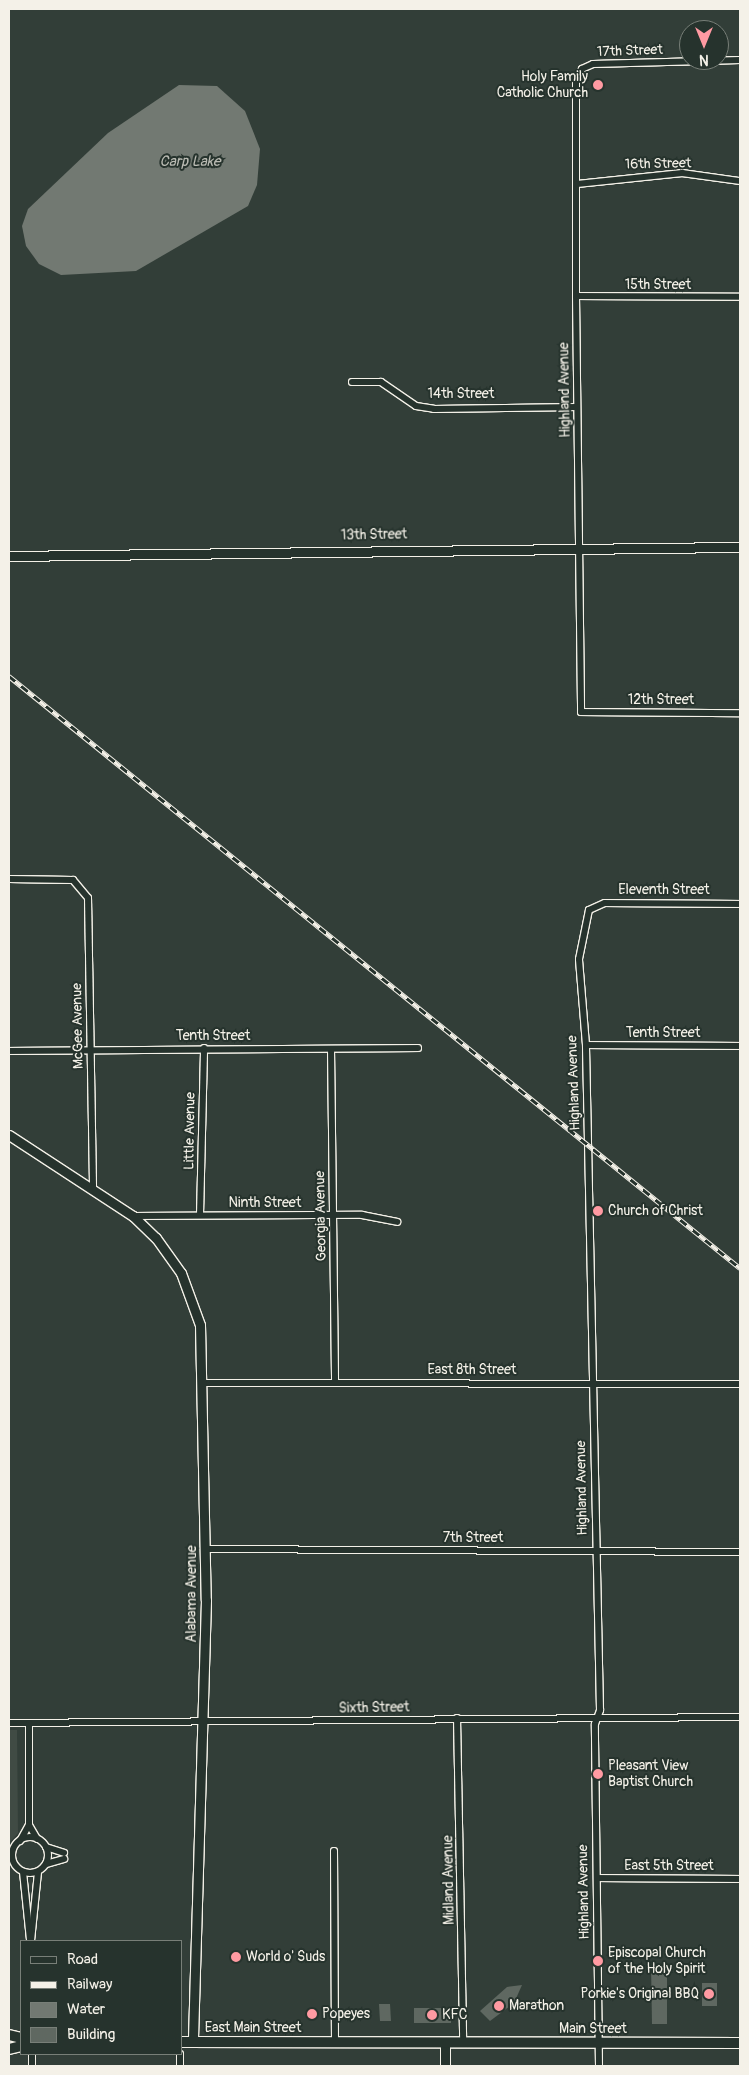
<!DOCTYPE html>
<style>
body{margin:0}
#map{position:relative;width:749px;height:2075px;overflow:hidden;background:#323e38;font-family:Pangolin,sans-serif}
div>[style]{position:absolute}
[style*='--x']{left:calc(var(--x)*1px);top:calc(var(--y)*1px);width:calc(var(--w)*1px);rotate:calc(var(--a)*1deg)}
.built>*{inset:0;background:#404b44}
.water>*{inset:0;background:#727972}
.building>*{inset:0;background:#5f6861}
.roads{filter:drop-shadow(1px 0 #f4f1e8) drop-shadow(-1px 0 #f4f1e8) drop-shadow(0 1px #f4f1e8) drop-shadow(0 -1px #f4f1e8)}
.minor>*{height:6px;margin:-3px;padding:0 3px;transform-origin:3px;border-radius:3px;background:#26332d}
.minor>.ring{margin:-3px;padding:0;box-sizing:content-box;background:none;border:6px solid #26332d;border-radius:50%}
.tertiary>*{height:9px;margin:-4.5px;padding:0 4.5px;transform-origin:4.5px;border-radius:4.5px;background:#26332d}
.primary>*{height:10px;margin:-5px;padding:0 5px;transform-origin:5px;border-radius:5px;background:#26332d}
.rail>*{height:4.5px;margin-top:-2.25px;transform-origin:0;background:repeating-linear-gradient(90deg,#26332d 0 8px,#f4f1e8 0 16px);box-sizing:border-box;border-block:1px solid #f4f1e8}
.dots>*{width:14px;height:14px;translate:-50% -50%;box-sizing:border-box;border:2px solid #26332d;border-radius:50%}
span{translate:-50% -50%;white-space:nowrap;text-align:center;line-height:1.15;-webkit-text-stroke:4px #26332d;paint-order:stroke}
.street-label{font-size:14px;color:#f4f1e8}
.poi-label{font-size:14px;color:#f4f1e8}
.right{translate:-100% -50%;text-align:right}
.left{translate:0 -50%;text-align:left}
.water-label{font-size:15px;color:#babbb3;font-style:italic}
.frame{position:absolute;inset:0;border:10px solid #f4f1e8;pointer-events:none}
.legend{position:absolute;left:20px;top:1940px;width:162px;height:115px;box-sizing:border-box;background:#26332d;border:1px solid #787f78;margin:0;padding:6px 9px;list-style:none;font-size:15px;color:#f4f1e8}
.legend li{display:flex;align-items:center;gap:10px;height:25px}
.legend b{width:25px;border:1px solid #787f78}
.north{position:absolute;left:679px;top:20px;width:50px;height:50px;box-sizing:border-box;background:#26332d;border:1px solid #787f78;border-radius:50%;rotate:180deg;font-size:14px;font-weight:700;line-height:20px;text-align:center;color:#f4f1e8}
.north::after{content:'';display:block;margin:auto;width:18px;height:22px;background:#ff9aa2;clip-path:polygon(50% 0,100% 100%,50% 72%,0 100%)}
</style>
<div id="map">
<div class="built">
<i style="clip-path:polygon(9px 1730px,17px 1730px,18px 1833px,9px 1843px)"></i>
</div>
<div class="water">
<i style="clip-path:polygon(179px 85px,217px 86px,245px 111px,260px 149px,257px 185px,248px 206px,136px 271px,61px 275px,39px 264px,26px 246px,22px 226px,28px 209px,108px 133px)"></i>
</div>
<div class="building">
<i style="clip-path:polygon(651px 1964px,667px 1964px,667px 2024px,652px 2024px)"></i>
<i style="clip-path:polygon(702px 1983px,717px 1983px,717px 2006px,702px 2006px)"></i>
<i style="clip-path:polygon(522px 1985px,514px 2003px,490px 2021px,480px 2011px,507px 1987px)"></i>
<i style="clip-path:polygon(379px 2004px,390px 2004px,391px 2021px,380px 2021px)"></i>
<i style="clip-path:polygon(414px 2008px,451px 2008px,451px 2023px,414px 2023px)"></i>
</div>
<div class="roads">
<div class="minor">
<i style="--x:740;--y:60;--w:147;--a:178.4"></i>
<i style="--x:593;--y:64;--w:12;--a:156"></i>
<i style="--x:582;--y:69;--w:13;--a:117"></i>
<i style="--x:576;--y:81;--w:215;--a:90"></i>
<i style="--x:576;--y:296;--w:416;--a:89.3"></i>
<i style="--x:581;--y:712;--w:159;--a:0.4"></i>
<i style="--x:577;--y:184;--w:106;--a:-6"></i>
<i style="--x:682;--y:173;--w:59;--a:7.9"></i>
<i style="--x:576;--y:296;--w:164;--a:0.3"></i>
<i style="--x:352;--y:382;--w:29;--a:0"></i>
<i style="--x:381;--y:382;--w:42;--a:34.4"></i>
<i style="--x:416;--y:406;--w:18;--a:9"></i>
<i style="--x:434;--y:409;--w:143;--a:-0.8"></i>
<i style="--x:9;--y:879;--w:64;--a:0.9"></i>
<i style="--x:73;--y:880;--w:23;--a:50"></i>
<i style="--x:88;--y:898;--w:292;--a:89"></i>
<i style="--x:586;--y:1045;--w:154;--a:0.4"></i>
<i style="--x:331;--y:1049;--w:333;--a:89.3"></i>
<i style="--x:9;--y:1051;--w:409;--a:-0.4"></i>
<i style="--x:200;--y:1215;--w:167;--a:-88.6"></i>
<i style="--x:133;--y:1216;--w:229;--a:-0.3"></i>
<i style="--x:362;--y:1215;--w:36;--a:11"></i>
<i style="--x:204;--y:1383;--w:536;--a:0.11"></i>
<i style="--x:206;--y:1549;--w:534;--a:0.32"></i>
<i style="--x:457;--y:1718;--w:324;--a:88.9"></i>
<i style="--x:9;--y:1723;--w:731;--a:-0.47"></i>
<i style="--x:29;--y:1723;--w:102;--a:90"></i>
<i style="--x:29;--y:1825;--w:16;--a:60"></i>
<i class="ring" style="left:12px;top:1837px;width:30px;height:30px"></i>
<i style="--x:20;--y:1841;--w:18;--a:-61"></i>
<i style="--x:46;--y:1847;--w:19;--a:18"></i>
<i style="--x:334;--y:1851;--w:191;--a:89.7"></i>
<i style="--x:46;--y:1864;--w:19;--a:-16"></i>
<i style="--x:23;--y:1872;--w:68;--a:84.1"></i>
<i style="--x:597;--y:1878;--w:143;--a:0.4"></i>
<i style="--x:31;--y:1941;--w:69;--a:-84.2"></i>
<i style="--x:32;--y:2054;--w:12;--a:90"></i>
<i style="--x:180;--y:2066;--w:12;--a:-90"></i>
<i style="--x:599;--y:2066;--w:342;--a:-90.7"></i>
<i style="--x:595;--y:1724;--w:15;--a:-70"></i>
<i style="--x:600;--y:1710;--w:665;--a:-91.21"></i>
<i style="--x:586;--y:1045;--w:86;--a:-94.7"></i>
<i style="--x:579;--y:959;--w:50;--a:-78.5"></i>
<i style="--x:589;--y:910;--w:17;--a:-24"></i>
<i style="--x:605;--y:903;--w:135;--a:0.4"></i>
</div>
<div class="tertiary">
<i style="--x:9;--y:556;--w:731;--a:-0.71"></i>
<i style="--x:9;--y:1135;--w:148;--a:33.2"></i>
<i style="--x:133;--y:1216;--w:32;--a:44"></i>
<i style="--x:156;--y:1238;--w:43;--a:54.5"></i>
<i style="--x:181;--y:1273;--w:55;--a:69.9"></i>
<i style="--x:200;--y:1325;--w:275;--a:88.8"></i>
<i style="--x:206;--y:1600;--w:442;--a:91.7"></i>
<i style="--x:445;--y:2066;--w:23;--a:-90"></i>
</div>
<div class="primary">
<i style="--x:9;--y:2035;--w:12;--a:14"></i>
<i style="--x:181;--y:2042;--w:559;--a:0.1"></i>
<i style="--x:9;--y:2049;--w:12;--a:-14"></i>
</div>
</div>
<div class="rail">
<i style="--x:9;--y:676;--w:941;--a:39"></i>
</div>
<div class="dots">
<i style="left:598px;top:85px;background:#ff9aa2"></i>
<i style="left:598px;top:1211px;background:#ff9aa2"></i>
<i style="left:598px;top:1774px;background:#ff9aa2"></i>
<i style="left:236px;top:1957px;background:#ff9aa2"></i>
<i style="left:598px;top:1961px;background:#ff9aa2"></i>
<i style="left:709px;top:1994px;background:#ff9aa2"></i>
<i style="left:499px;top:2006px;background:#ff9aa2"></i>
<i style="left:312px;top:2014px;background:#ff9aa2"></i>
<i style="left:432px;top:2015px;background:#ff9aa2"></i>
</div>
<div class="street-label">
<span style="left:630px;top:51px;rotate:-2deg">17th Street</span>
<span style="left:658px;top:164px;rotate:-1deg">16th Street</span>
<span style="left:658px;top:285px">15th Street</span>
<span style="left:565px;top:390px;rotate:-91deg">Highland Avenue</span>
<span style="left:461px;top:394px">14th Street</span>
<span style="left:374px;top:535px;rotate:-1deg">13th Street</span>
<span style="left:661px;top:700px">12th Street</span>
<span style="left:664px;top:890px">Eleventh Street</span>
<span style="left:78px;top:1026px;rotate:-91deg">McGee Avenue</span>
<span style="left:663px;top:1033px">Tenth Street</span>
<span style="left:213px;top:1036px">Tenth Street</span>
<span style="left:574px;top:1083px;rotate:-92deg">Highland Avenue</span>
<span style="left:190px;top:1131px;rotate:-89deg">Little Avenue</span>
<span style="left:265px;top:1203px">Ninth Street</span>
<span style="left:321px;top:1216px;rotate:-91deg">Georgia Avenue</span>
<span style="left:472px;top:1370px">East 8th Street</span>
<span style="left:582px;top:1488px;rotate:-91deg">Highland Avenue</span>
<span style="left:473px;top:1538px">7th Street</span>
<span style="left:192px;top:1594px;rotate:-90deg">Alabama Avenue</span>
<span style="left:374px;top:1708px;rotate:-1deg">Sixth Street</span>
<span style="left:669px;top:1866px">East 5th Street</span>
<span style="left:449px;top:1880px;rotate:-91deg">Midland Avenue</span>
<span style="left:584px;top:1892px;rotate:-91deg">Highland Avenue</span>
<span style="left:253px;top:2028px">East Main Street</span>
<span style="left:593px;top:2029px">Main Street</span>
</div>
<div class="poi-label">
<span class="right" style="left:588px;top:85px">Holy Family<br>Catholic Church</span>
<span class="left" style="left:608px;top:1211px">Church of Christ</span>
<span class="left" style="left:608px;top:1774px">Pleasant View<br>Baptist Church</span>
<span class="left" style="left:608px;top:1961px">Episcopal Church<br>of the Holy Spirit</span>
<span class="left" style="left:246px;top:1957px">World o' Suds</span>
<span class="right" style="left:699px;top:1994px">Porkie's Original BBQ</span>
<span class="left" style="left:509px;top:2006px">Marathon</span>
<span class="left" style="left:322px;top:2014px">Popeyes</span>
<span class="left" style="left:442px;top:2015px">KFC</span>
</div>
<div class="water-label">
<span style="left:190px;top:162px">Carp Lake</span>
</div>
<div class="frame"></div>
<ul class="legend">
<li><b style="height:6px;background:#26332d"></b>Road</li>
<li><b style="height:6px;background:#f4f1e8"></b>Railway</li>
<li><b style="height:14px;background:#727972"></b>Water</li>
<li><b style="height:14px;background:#5f6861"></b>Building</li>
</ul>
<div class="north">N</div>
</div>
